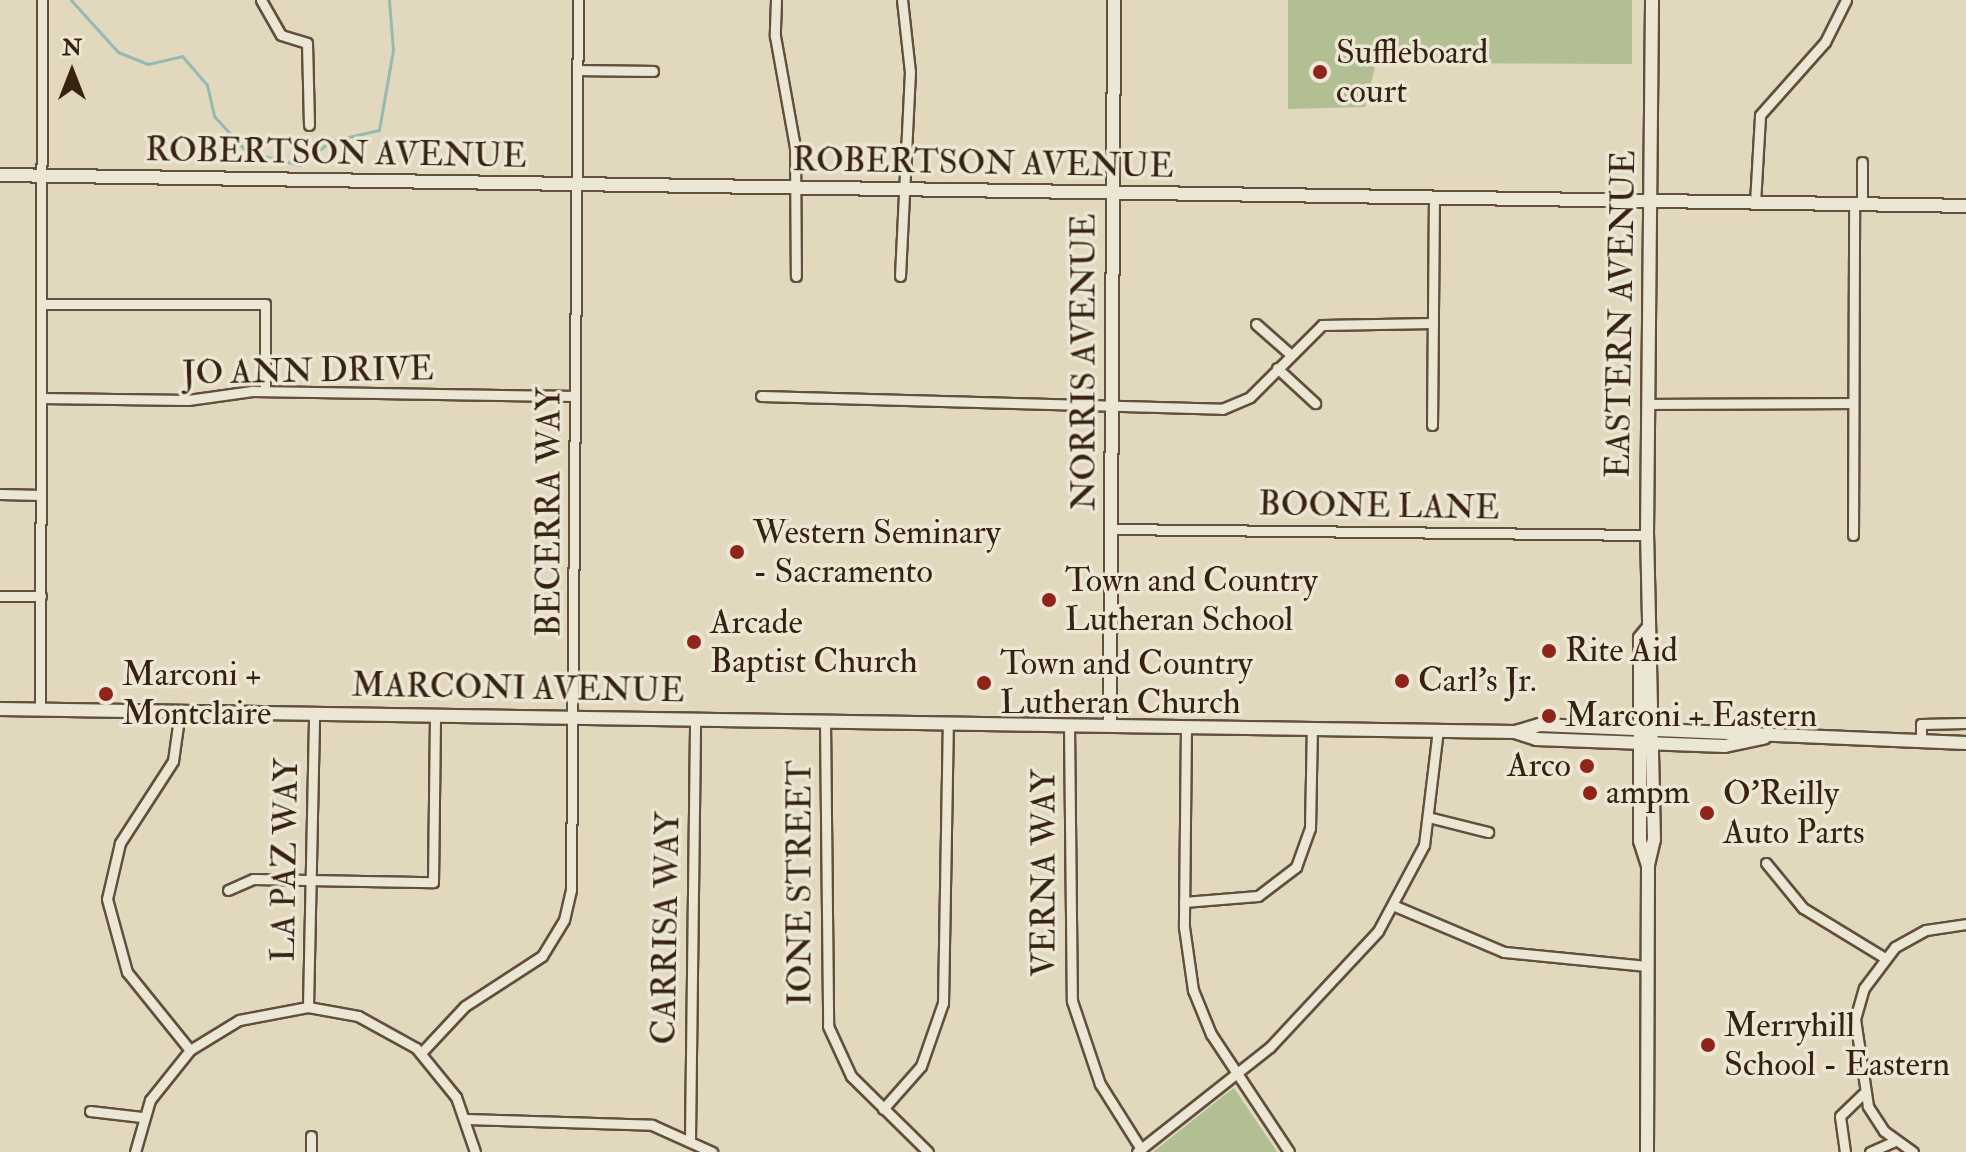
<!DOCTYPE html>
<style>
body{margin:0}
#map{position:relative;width:1966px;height:1152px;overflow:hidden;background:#e2d8be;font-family:"IM FELL Double Pica",serif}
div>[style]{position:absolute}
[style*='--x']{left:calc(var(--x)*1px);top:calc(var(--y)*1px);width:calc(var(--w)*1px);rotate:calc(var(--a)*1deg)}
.green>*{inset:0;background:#b2bf93}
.stream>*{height:3px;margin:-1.5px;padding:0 1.5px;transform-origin:1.5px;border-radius:1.5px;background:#95bab2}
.roads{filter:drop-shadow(2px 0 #624f3c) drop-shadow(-2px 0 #624f3c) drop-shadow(0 2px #624f3c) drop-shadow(0 -2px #624f3c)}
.street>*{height:9px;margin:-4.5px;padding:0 4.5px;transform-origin:4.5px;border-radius:4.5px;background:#ece6d5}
.secondary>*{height:12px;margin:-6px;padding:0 6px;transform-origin:6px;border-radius:6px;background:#ece6d5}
.dots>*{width:22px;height:22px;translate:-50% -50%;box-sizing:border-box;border:4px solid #ece6d5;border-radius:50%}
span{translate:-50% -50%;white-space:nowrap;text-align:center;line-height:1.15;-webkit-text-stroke:7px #ece6d5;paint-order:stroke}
.poi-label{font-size:34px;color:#382110}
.left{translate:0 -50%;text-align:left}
.right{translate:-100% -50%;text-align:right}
.street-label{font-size:34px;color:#382110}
.north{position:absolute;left:32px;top:32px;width:80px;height:80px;-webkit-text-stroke:6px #ece6d5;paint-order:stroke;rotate:0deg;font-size:22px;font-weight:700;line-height:32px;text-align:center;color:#382110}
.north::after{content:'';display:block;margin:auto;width:28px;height:36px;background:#382110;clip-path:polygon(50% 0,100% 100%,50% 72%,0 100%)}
</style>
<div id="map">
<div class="green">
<i style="clip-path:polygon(1288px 0,1632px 0,1632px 64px,1376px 63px,1365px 107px,1288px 109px)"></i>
<i style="clip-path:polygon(1234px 1088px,1277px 1152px,1153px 1152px,1227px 1093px)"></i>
</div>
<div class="stream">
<i style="--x:71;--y:0;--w:70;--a:47.9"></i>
<i style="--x:118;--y:52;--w:32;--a:22"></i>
<i style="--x:148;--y:64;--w:35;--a:-13"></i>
<i style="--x:182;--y:56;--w:38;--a:49"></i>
<i style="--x:207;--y:85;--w:32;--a:77"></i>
<i style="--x:214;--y:116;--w:49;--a:47.5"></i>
<i style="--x:247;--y:152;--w:55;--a:13.8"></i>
<i style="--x:300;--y:165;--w:39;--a:-38"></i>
<i style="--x:331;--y:141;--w:49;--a:-12.9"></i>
<i style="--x:379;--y:130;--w:81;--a:-80.1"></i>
<i style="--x:393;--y:50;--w:50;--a:-94.6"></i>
</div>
<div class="roads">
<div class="street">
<i style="--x:261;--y:0;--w:40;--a:60.3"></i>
<i style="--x:281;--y:35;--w:27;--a:17"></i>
<i style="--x:307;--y:43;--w:82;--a:88.6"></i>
<i style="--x:776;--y:0;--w:36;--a:92"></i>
<i style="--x:775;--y:36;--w:113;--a:79.8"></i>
<i style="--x:795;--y:147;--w:129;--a:89.6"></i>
<i style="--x:577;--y:70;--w:76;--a:0.8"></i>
<i style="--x:1755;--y:203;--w:88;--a:-86.7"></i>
<i style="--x:1760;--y:115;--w:98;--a:-48.3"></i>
<i style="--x:1825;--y:42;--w:47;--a:-63.4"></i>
<i style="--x:1862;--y:204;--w:42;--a:-90"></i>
<i style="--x:900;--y:276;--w:204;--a:-87.2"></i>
<i style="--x:910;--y:72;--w:72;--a:-96.3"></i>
<i style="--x:41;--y:304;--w:224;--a:0"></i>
<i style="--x:265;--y:304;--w:87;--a:90"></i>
<i style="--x:1256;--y:324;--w:44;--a:41.3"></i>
<i style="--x:1277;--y:368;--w:52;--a:42.6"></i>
<i style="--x:761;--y:396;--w:461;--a:1.6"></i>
<i style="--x:1222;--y:409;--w:30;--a:-23"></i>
<i style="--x:1250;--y:397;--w:102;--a:-45"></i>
<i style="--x:1322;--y:325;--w:111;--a:-1"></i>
<i style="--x:41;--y:398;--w:147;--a:0.8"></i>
<i style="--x:188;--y:400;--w:65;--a:-8"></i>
<i style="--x:252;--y:391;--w:323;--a:0.9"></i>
<i style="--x:1647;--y:404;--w:206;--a:-0.3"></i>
<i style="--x:1432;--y:425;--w:227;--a:-89.5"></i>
<i style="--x:0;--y:494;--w:41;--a:1.4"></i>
<i style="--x:1111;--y:529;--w:536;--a:0.64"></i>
<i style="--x:1853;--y:535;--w:331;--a:-89.8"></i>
<i style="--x:0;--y:596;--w:41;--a:0"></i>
<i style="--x:40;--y:709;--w:709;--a:-89.84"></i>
<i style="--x:180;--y:711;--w:50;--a:98"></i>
<i style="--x:173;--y:761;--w:98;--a:122.9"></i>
<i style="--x:120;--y:843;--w:57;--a:103.1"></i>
<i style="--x:107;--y:899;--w:76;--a:74.7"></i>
<i style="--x:127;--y:972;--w:100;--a:51.1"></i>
<i style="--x:825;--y:721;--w:305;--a:89.4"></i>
<i style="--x:828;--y:1026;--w:55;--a:65.3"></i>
<i style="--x:851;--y:1076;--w:108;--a:44.6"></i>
<i style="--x:1069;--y:725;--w:276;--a:89.4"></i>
<i style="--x:1072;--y:1001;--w:88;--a:71.4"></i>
<i style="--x:1100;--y:1084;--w:77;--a:57.8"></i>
<i style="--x:1186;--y:726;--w:201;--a:90.6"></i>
<i style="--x:1184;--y:927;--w:64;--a:81.9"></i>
<i style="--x:1193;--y:990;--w:48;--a:67.8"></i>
<i style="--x:1211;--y:1034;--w:141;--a:56.5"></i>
<i style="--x:1921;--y:742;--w:18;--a:-90"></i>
<i style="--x:1921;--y:724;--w:45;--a:-1.3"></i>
<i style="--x:1432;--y:818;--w:58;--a:14"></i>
<i style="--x:1766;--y:863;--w:58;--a:50.6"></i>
<i style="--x:1803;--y:908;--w:96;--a:31.4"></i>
<i style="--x:228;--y:890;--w:27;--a:-24"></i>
<i style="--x:253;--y:879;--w:180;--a:1"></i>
<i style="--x:433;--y:882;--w:167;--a:-89.3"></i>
<i style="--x:1184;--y:902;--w:74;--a:-4.6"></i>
<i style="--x:1258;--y:896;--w:48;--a:-37.3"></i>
<i style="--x:1296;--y:867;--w:41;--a:-70.3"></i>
<i style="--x:1310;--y:828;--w:100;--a:-88.9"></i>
<i style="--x:1395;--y:906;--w:118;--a:22.9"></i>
<i style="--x:1504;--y:952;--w:144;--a:5.6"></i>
<i style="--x:308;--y:1007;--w:293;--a:-88.8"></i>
<i style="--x:421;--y:1053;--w:64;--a:-46.9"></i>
<i style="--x:465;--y:1006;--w:92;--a:-33"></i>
<i style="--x:542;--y:956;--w:42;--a:-58.6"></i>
<i style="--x:564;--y:920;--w:31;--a:-77"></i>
<i style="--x:571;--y:890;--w:890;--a:-89.55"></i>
<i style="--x:883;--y:1109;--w:57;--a:-48.5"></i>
<i style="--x:921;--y:1066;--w:67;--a:-70.8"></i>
<i style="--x:943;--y:1003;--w:280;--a:-89"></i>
<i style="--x:90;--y:1111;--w:52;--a:6.6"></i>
<i style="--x:466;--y:1119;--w:186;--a:1.8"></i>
<i style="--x:652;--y:1125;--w:66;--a:24.2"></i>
<i style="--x:690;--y:1138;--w:419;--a:-89.3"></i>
<i style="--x:135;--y:1152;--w:54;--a:-73.9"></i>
<i style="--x:150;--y:1100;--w:64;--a:-51.3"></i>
<i style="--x:190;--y:1050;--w:57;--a:-31.5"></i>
<i style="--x:239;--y:1020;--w:70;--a:-10.7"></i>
<i style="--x:308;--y:1007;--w:51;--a:10.2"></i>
<i style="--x:358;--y:1016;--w:66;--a:28.9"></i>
<i style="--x:416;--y:1048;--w:63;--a:50.8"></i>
<i style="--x:456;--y:1097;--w:58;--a:70.9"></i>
<i style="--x:311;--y:1152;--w:16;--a:-90"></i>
<i style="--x:1137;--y:1152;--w:169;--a:-38.3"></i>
<i style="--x:1270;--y:1047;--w:158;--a:-47"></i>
<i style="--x:1378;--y:931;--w:98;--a:-61.9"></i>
<i style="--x:1424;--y:845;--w:116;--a:-83.1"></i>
<i style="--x:1845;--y:1152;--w:36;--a:-98"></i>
<i style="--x:1840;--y:1116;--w:32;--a:-44"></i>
<i style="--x:1870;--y:1152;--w:27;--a:-24"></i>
<i style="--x:1913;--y:1152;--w:36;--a:-144"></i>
<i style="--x:1884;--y:1131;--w:30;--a:-123"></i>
<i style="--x:1868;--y:1106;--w:88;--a:-98.5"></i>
<i style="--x:1855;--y:1019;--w:32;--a:-74"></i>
<i style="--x:1864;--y:988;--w:51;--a:-52.9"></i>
<i style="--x:1895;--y:947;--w:35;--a:-29"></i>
<i style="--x:1926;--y:930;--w:40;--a:-8.5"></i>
</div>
<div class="secondary">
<i style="--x:0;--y:175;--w:1966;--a:0.9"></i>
<i style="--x:1648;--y:628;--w:13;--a:129"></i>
<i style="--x:1640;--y:638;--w:203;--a:90"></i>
<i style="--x:1640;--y:841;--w:25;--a:72"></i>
<i style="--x:0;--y:709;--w:1515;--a:0.87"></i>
<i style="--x:1515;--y:732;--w:25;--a:-16"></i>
<i style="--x:1539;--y:725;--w:427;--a:2.4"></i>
<i style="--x:1110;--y:725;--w:725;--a:-89.68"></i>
<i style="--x:1515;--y:732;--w:22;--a:18"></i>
<i style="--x:1536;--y:739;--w:189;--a:2.1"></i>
<i style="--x:1725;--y:746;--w:40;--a:-12"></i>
<i style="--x:1647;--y:1152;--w:287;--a:-89.8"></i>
<i style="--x:1648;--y:865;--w:26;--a:-77"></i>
<i style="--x:1654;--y:840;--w:305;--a:-91.3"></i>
<i style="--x:1647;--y:535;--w:535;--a:-89.46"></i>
</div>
</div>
<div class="dots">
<i style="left:1320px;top:72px;background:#8f2418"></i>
<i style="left:737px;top:552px;background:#8f2418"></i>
<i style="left:1049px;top:600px;background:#8f2418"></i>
<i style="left:694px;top:642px;background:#8f2418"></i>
<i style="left:1549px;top:651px;background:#8f2418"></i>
<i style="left:1402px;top:681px;background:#8f2418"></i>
<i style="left:984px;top:683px;background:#8f2418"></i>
<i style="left:106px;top:694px;background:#8f2418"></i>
<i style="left:1549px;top:716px;background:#8f2418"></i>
<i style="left:1587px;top:766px;background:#8f2418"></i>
<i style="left:1590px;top:793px;background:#8f2418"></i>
<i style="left:1707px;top:813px;background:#8f2418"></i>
<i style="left:1708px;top:1045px;background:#8f2418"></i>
</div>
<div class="poi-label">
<span class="left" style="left:1336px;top:72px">Suffleboard<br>court</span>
<span class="left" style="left:753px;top:552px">Western Seminary<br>- Sacramento</span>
<span class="left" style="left:1065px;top:600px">Town and Country<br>Lutheran School</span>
<span class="left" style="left:710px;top:642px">Arcade<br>Baptist Church</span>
<span class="left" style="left:1565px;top:651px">Rite Aid</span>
<span class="left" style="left:1000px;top:683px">Town and Country<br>Lutheran Church</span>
<span class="left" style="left:122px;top:694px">Marconi +<br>Montclaire</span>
<span class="left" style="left:1418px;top:681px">Carl's Jr.</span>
<span class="left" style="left:1565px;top:716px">Marconi + Eastern</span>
<span class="right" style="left:1571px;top:766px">Arco</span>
<span class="left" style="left:1606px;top:793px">ampm</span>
<span class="left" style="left:1723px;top:813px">O'Reilly<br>Auto Parts</span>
<span class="left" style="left:1724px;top:1045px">Merryhill<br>School - Eastern</span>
</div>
<div class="street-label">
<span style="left:336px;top:153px;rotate:1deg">ROBERTSON AVENUE</span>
<span style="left:983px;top:163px;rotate:1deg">ROBERTSON AVENUE</span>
<span style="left:1621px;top:314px;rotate:-89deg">EASTERN AVENUE</span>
<span style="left:1084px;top:362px;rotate:-90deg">NORRIS AVENUE</span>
<span style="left:308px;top:371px;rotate:-1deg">JO ANN DRIVE</span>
<span style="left:1379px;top:506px;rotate:1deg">BOONE LANE</span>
<span style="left:549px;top:512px;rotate:-90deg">BECERRA WAY</span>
<span style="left:518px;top:688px;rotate:1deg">MARCONI AVENUE</span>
<span style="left:285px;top:860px;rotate:-89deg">LA PAZ WAY</span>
<span style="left:1044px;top:873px;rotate:-90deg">VERNA WAY</span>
<span style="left:800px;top:883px;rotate:-90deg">IONE STREET</span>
<span style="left:666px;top:928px;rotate:-89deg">CARRISA WAY</span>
</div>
<div class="north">N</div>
</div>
